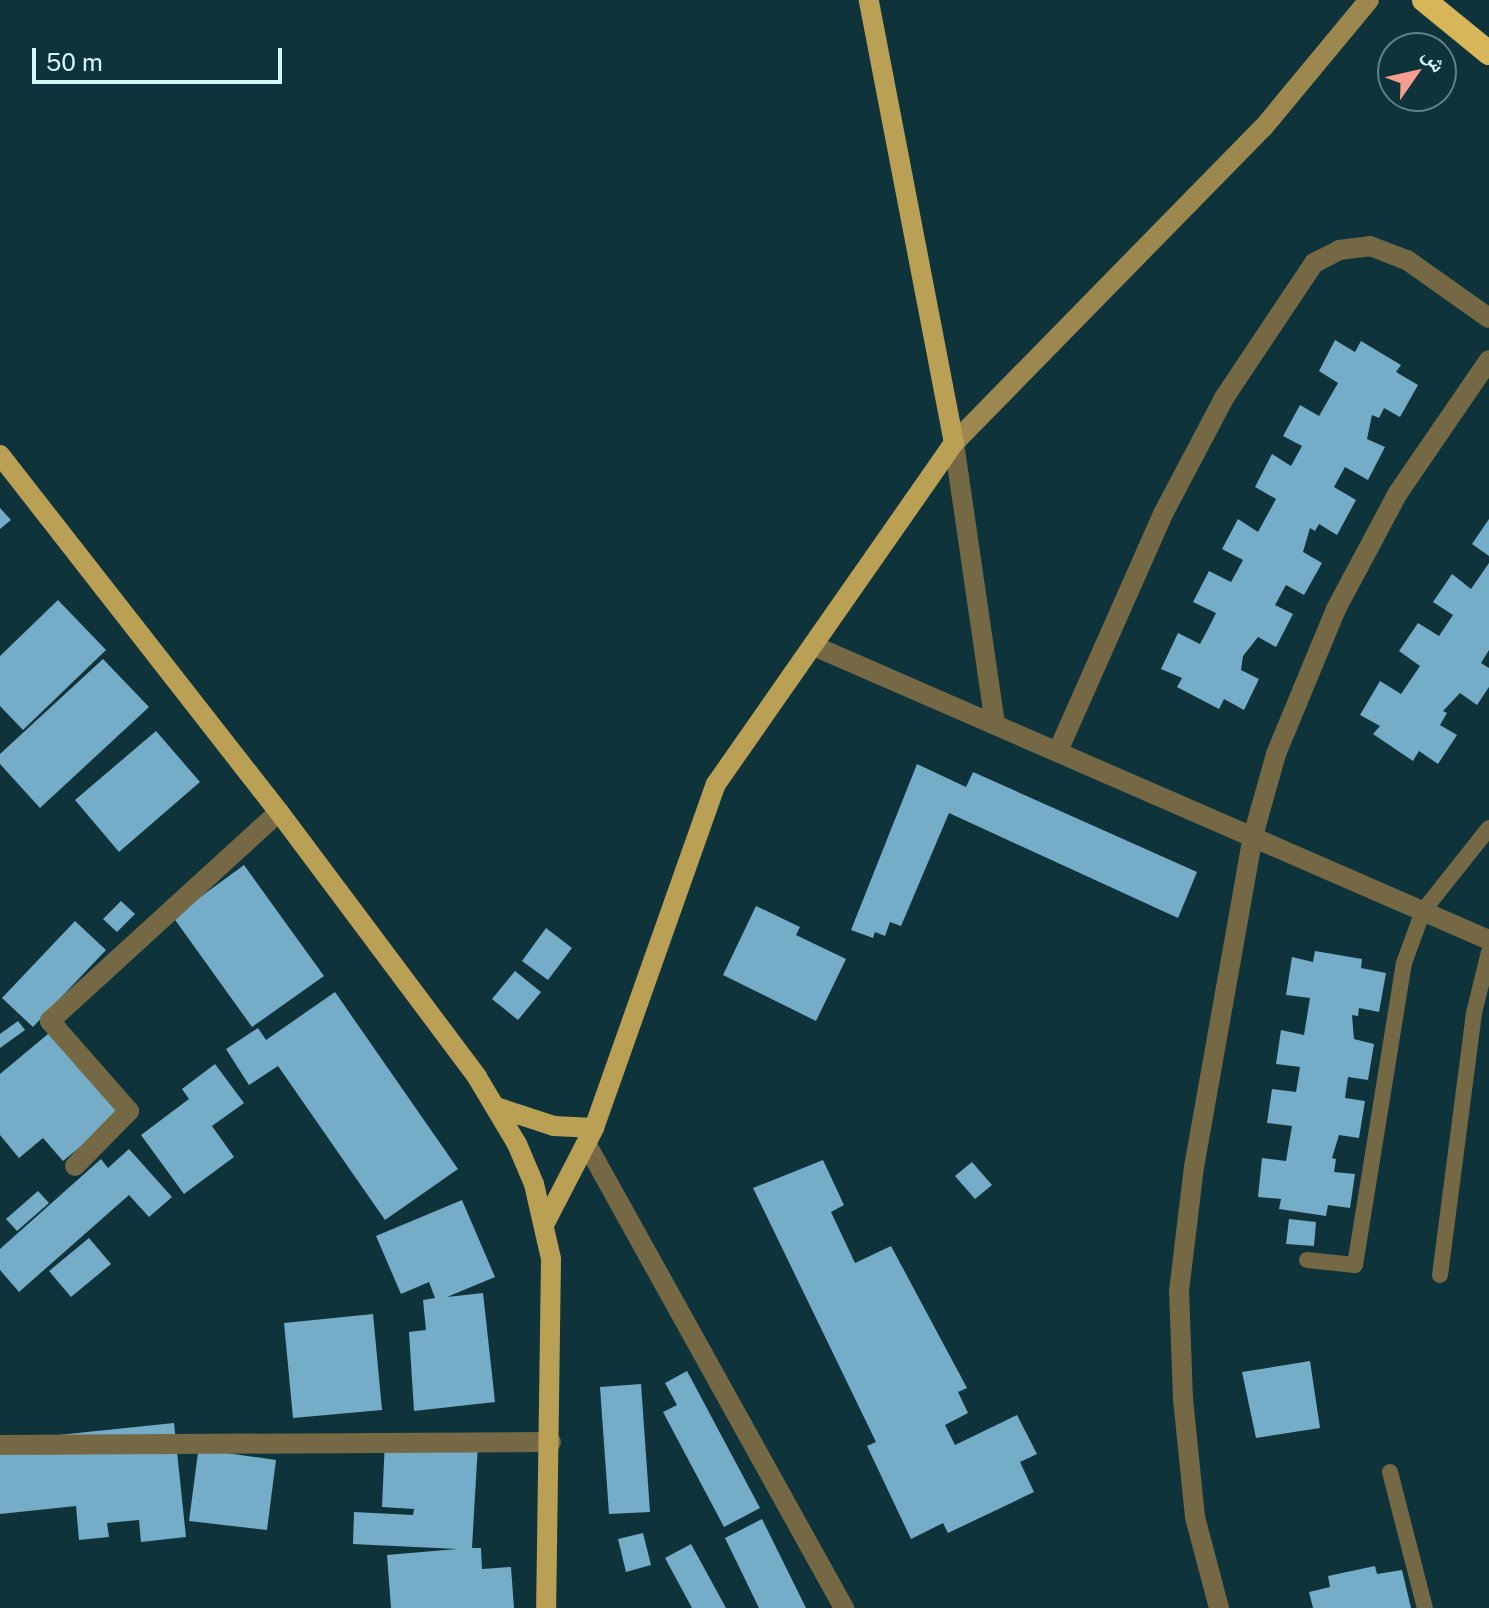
<!DOCTYPE html>
<meta charset="utf-8">
<style>
body{margin:0}
#map{position:relative;width:1489px;height:1608px;overflow:hidden;background:#0e333a;font-family:"Public Sans","Noto Naskh Arabic",sans-serif}
div>[style]{position:absolute}
[style*='--x']{left:calc(var(--x)*1px);top:calc(var(--y)*1px);width:calc(var(--w)*1px);rotate:calc(var(--a)*1deg)}
.building>*{inset:0;background:#75acc8}
.service>*{height:16px;margin:-8px;padding:0 8px;transform-origin:8px;border-radius:8px;background:#746845}
.minor>*{height:20px;margin:-10px;padding:0 10px;transform-origin:10px;border-radius:10px;background:#746845}
.secondary>*{height:20px;margin:-10px;padding:0 10px;transform-origin:10px;border-radius:10px;background:#9c884e}
.primary>*{height:20px;margin:-10px;padding:0 10px;transform-origin:10px;border-radius:10px;background:#baa054}
.motorway>*{height:24px;margin:-12px;padding:0 12px;transform-origin:12px;border-radius:12px;background:#d6b659}
span{translate:-50% -50%;white-space:nowrap;text-align:center;line-height:1.15;-webkit-text-stroke:8px #0e333a;paint-order:stroke}
.north{position:absolute;left:1377px;top:32px;width:80px;height:80px;box-sizing:border-box;background:#0e333a;border:2px solid #5e8288;border-radius:50%;rotate:56deg;font-size:22px;font-weight:700;line-height:32px;text-align:center;color:#d7f8fe}
.north::after{content:'';display:block;margin:auto;width:28px;height:36px;background:#f59d8e;clip-path:polygon(50% 0,100% 100%,50% 72%,0 100%)}
.scale{position:absolute;left:32px;top:48px;width:250px;height:36px;box-sizing:border-box;border:4px solid #d7f8fe;border-top:0;padding-left:10px;font-size:24px;line-height:28px;white-space:nowrap;color:#d7f8fe;-webkit-text-stroke:6px #0e333a;paint-order:stroke}
</style>
<div id="map">
<div class="building">
<i style="clip-path:polygon(1335px 340px,1355px 352px,1361px 341px,1401px 365px,1396px 372px,1418px 385px,1400px 417px,1384px 408px,1379px 418px,1372px 415px,1367px 439px,1385px 447px,1368px 480px,1345px 467px,1334px 487px,1356px 500px,1337px 535px,1319px 524px,1315px 531px,1310px 528px,1303px 552px,1322px 563px,1304px 595px,1286px 585px,1275px 605px,1293px 614px,1276px 647px,1258px 637px,1243px 656px,1241px 670px,1259px 679px,1244px 710px,1224px 699px,1219px 709px,1177px 687px,1182px 678px,1161px 669px,1178px 633px,1200px 644px,1208px 629px,1216px 613px,1193px 602px,1209px 571px,1231px 582px,1243px 560px,1222px 549px,1238px 519px,1258px 532px,1276px 499px,1255px 487px,1272px 454px,1291px 466px,1302px 446px,1283px 436px,1300px 405px,1319px 416px,1338px 383px,1319px 371px)"></i>
<i style="clip-path:polygon(0 508px,11px 520px,0 529px)"></i>
<i style="clip-path:polygon(1489px 519px,1489px 556px,1472px 544px)"></i>
<i style="clip-path:polygon(1489px 563px,1489px 650px,1481px 663px,1489px 668px,1489px 687px,1477px 705px,1460px 693px,1443px 711px,1447px 713px,1440px 725px,1457px 735px,1438px 764px,1419px 751px,1413px 761px,1373px 734px,1380px 726px,1360px 715px,1380px 681px,1401px 694px,1420px 666px,1399px 651px,1418px 623px,1439px 636px,1453px 615px,1433px 602px,1452px 574px,1471px 589px)"></i>
<i style="clip-path:polygon(58px 600px,106px 650px,23px 730px,0 706px,0 656px)"></i>
<i style="clip-path:polygon(103px 659px,149px 707px,40px 808px,0 764px,0 754px)"></i>
<i style="clip-path:polygon(156px 731px,200px 782px,119px 852px,75px 800px)"></i>
<i style="clip-path:polygon(917px 764px,966px 787px,973px 772px,1197px 872px,1178px 918px,949px 813px,901px 926px,890px 922px,885px 936px,875px 932px,873px 938px,851px 930px)"></i>
<i style="clip-path:polygon(244px 865px,324px 976px,252px 1027px,173px 917px)"></i>
<i style="clip-path:polygon(121px 901px,135px 914px,117px 932px,103px 919px)"></i>
<i style="clip-path:polygon(756px 906px,800px 927px,796px 935px,846px 959px,816px 1021px,723px 975px)"></i>
<i style="clip-path:polygon(75px 921px,106px 950px,33px 1027px,2px 998px)"></i>
<i style="clip-path:polygon(546px 928px,572px 948px,548px 980px,522px 961px)"></i>
<i style="clip-path:polygon(1315px 951px,1362px 959px,1361px 968px,1386px 973px,1379px 1012px,1359px 1008px,1358px 1016px,1352px 1015px,1354px 1039px,1374px 1044px,1368px 1080px,1348px 1077px,1345px 1098px,1365px 1101px,1359px 1138px,1339px 1135px,1332px 1158px,1336px 1159px,1334px 1172px,1355px 1174px,1350px 1208px,1328px 1205px,1326px 1216px,1279px 1209px,1281px 1199px,1258px 1197px,1262px 1158px,1286px 1161px,1292px 1126px,1267px 1123px,1272px 1089px,1296px 1092px,1300px 1067px,1276px 1064px,1281px 1030px,1304px 1035px,1310px 998px,1286px 995px,1292px 957px,1313px 962px)"></i>
<i style="clip-path:polygon(515px 971px,541px 992px,518px 1020px,492px 999px)"></i>
<i style="clip-path:polygon(335px 992px,458px 1169px,385px 1220px,278px 1066px,249px 1085px,226px 1049px,258px 1028px,266px 1040px)"></i>
<i style="clip-path:polygon(18px 1021px,25px 1030px,0 1048px,0 1034px)"></i>
<i style="clip-path:polygon(60px 1024px,129px 1107px,63px 1161px,43px 1138px,19px 1158px,0 1135px,0 1074px)"></i>
<i style="clip-path:polygon(215px 1064px,244px 1103px,212px 1126px,234px 1157px,184px 1194px,141px 1135px,189px 1099px,182px 1089px)"></i>
<i style="clip-path:polygon(129px 1149px,172px 1197px,149px 1217px,129px 1195px,19px 1292px,0 1270px,0 1249px,101px 1159px,108px 1168px)"></i>
<i style="clip-path:polygon(823px 1160px,844px 1205px,831px 1212px,855px 1263px,891px 1246px,967px 1388px,958px 1392px,968px 1413px,945px 1425px,955px 1445px,1017px 1415px,1037px 1454px,1020px 1462px,1034px 1492px,948px 1533px,943px 1523px,911px 1539px,867px 1446px,876px 1442px,753px 1188px)"></i>
<i style="clip-path:polygon(972px 1162px,992px 1185px,975px 1199px,955px 1176px)"></i>
<i style="clip-path:polygon(38px 1191px,49px 1203px,17px 1231px,6px 1219px)"></i>
<i style="clip-path:polygon(462px 1200px,495px 1277px,447px 1297px,483px 1293px,495px 1402px,414px 1411px,409px 1332px,426px 1330px,423px 1300px,435px 1298px,429px 1282px,401px 1294px,376px 1236px)"></i>
<i style="clip-path:polygon(1289px 1219px,1316px 1222px,1314px 1246px,1286px 1244px)"></i>
<i style="clip-path:polygon(89px 1238px,111px 1264px,71px 1297px,49px 1271px)"></i>
<i style="clip-path:polygon(373px 1314px,382px 1410px,293px 1418px,284px 1323px)"></i>
<i style="clip-path:polygon(1310px 1361px,1320px 1428px,1256px 1438px,1242px 1372px)"></i>
<i style="clip-path:polygon(687px 1371px,760px 1508px,724px 1527px,663px 1412px,677px 1405px,665px 1383px)"></i>
<i style="clip-path:polygon(641px 1384px,650px 1512px,609px 1514px,600px 1387px)"></i>
<i style="clip-path:polygon(174px 1423px,186px 1537px,141px 1542px,139px 1520px,107px 1523px,109px 1537px,79px 1540px,76px 1506px,0 1514px,0 1441px)"></i>
<i style="clip-path:polygon(200px 1437px,220px 1452px,276px 1460px,267px 1530px,189px 1521px)"></i>
<i style="clip-path:polygon(385px 1439px,478px 1444px,472px 1548px,481px 1548px,482px 1569px,511px 1567px,514px 1608px,391px 1608px,387px 1555px,457px 1549px,353px 1544px,354px 1512px,413px 1515px,414px 1509px,382px 1507px)"></i>
<i style="clip-path:polygon(762px 1519px,806px 1608px,759px 1608px,725px 1538px)"></i>
<i style="clip-path:polygon(643px 1533px,651px 1565px,626px 1572px,618px 1539px)"></i>
<i style="clip-path:polygon(691px 1544px,726px 1608px,692px 1608px,665px 1558px)"></i>
<i style="clip-path:polygon(1375px 1566px,1377px 1574px,1402px 1570px,1411px 1608px,1313px 1608px,1309px 1592px,1330px 1587px,1328px 1576px)"></i>
</div>
<div class="service">
<i style="--x:1307;--y:1260;--w:48;--a:5.9"></i>
<i style="--x:1355;--y:1265;--w:306;--a:-80.8"></i>
<i style="--x:1404;--y:963;--w:55;--a:-69.9"></i>
<i style="--x:1423;--y:911;--w:106;--a:-51.5"></i>
<i style="--x:1440;--y:1275;--w:264;--a:-82.6"></i>
<i style="--x:1474;--y:1013;--w:63;--a:-76.2"></i>
<i style="--x:1390;--y:1472;--w:140;--a:75.6"></i>
</div>
<div class="minor">
<i style="--x:954;--y:443;--w:284;--a:81.7"></i>
<i style="--x:814;--y:646;--w:736;--a:23.54"></i>
<i style="--x:1058;--y:751;--w:261;--a:-66.1"></i>
<i style="--x:1164;--y:512;--w:129;--a:-62.2"></i>
<i style="--x:1224;--y:398;--w:162;--a:-56.3"></i>
<i style="--x:1314;--y:263;--w:28;--a:-27"></i>
<i style="--x:1339;--y:250;--w:31;--a:-7"></i>
<i style="--x:1370;--y:246;--w:40;--a:21"></i>
<i style="--x:1407;--y:260;--w:100;--a:35.3"></i>
<i style="--x:587;--y:1145;--w:530;--a:60.97"></i>
<i style="--x:75;--y:1166;--w:77;--a:-45.5"></i>
<i style="--x:129;--y:1111;--w:120;--a:-131.3"></i>
<i style="--x:50;--y:1021;--w:310;--a:-42.4"></i>
<i style="--x:0;--y:1445;--w:551;--a:-0.31"></i>
<i style="--x:1219;--y:1608;--w:94;--a:-104.8"></i>
<i style="--x:1195;--y:1517;--w:119;--a:-95.8"></i>
<i style="--x:1183;--y:1399;--w:108;--a:-92.1"></i>
<i style="--x:1179;--y:1291;--w:125;--a:-83.1"></i>
<i style="--x:1194;--y:1167;--w:336;--a:-79.9"></i>
<i style="--x:1253;--y:836;--w:85;--a:-74.3"></i>
<i style="--x:1276;--y:754;--w:157;--a:-67.5"></i>
<i style="--x:1336;--y:609;--w:132;--a:-61.9"></i>
<i style="--x:1398;--y:493;--w:161;--a:-55.6"></i>
</div>
<div class="secondary">
<i style="--x:954;--y:443;--w:441;--a:-45.6"></i>
<i style="--x:1263;--y:128;--w:166;--a:-50.4"></i>
</div>
<div class="primary">
<i style="--x:0;--y:455;--w:453;--a:52"></i>
<i style="--x:279;--y:812;--w:331;--a:53.2"></i>
<i style="--x:477;--y:1077;--w:78;--a:59.2"></i>
<i style="--x:517;--y:1144;--w:43;--a:67"></i>
<i style="--x:534;--y:1184;--w:77;--a:77.2"></i>
<i style="--x:551;--y:1259;--w:349;--a:90.8"></i>
<i style="--x:496;--y:1107;--w:61;--a:18.1"></i>
<i style="--x:554;--y:1126;--w:40;--a:2.9"></i>
<i style="--x:545;--y:1223;--w:107;--a:-62.7"></i>
<i style="--x:594;--y:1128;--w:365;--a:-70.5"></i>
<i style="--x:716;--y:784;--w:416;--a:-55.1"></i>
<i style="--x:954;--y:443;--w:451;--a:-100.9"></i>
</div>
<div class="motorway">
<i style="--x:1424;--y:0;--w:84;--a:39.2"></i>
</div>
<div class="north">ش</div>
<div class="scale">50 m</div>
</div>
